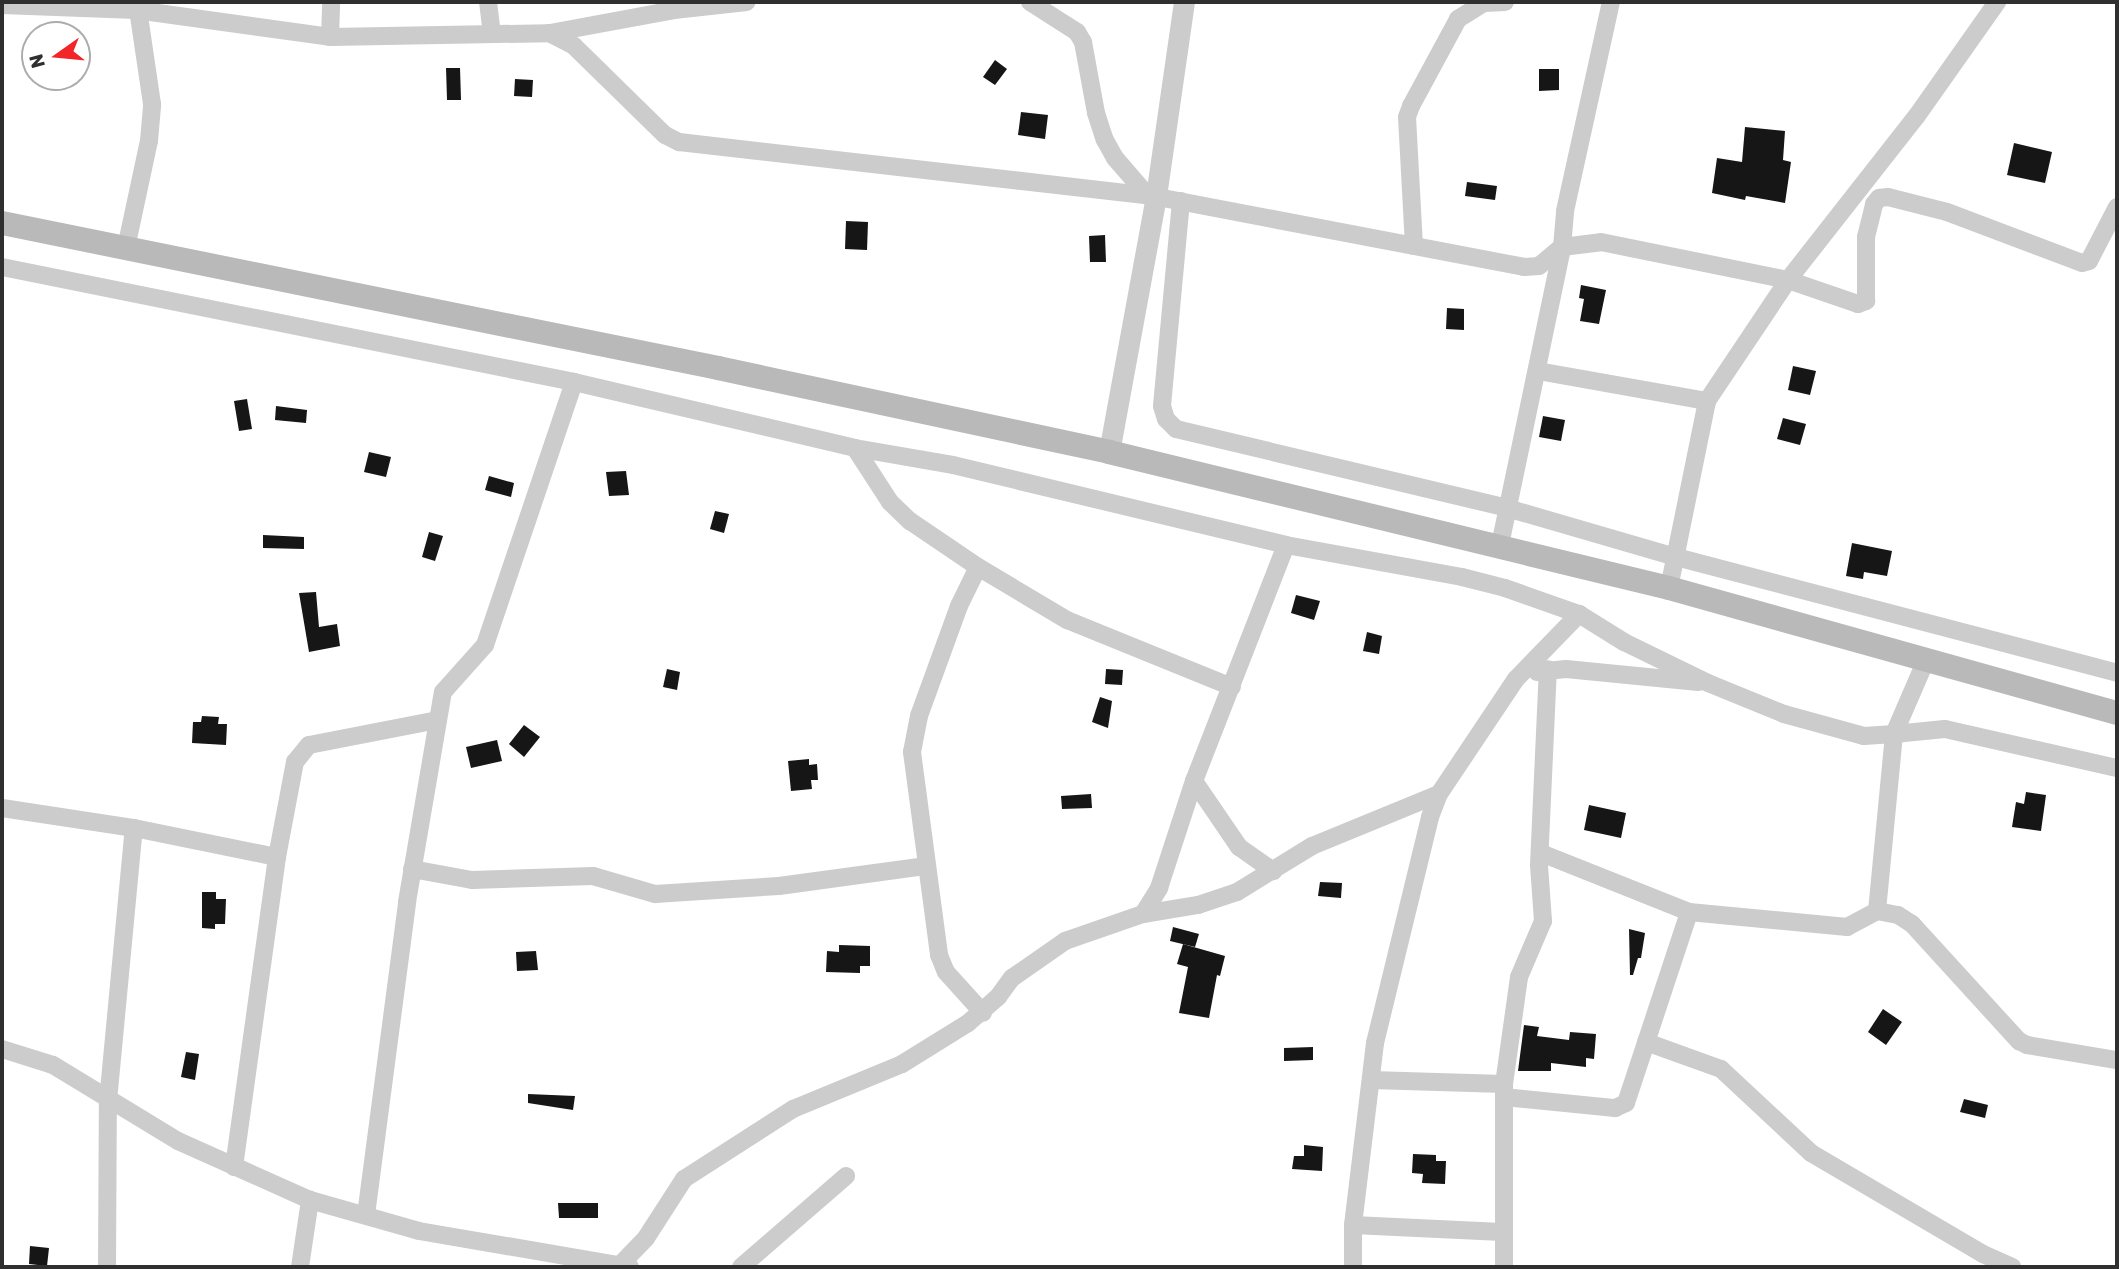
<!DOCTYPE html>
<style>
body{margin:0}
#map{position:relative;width:2119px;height:1269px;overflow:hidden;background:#fff;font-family:Rubik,sans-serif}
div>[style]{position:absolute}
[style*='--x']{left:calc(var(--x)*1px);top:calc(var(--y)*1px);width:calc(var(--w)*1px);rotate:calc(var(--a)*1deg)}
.building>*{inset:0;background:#161616}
.minor>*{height:18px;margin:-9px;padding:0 9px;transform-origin:9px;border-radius:9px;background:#ccc}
.tertiary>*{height:21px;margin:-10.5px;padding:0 10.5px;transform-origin:10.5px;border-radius:10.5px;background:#ccc}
.secondary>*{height:24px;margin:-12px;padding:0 12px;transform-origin:12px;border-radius:12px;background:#b9b9b9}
span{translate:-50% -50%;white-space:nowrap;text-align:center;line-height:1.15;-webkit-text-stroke:7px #fff;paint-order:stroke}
.frame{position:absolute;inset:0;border:4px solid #2f2f2f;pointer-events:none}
.north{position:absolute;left:21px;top:21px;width:70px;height:70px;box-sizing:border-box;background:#fff;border:2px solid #acacac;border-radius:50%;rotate:255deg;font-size:19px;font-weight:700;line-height:28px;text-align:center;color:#2f2f2f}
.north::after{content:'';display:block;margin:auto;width:24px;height:32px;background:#f22529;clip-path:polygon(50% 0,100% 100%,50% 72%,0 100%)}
</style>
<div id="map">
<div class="building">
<i style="clip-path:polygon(995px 60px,1007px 69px,995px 85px,983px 77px)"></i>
<i style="clip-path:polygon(446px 68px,460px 68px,461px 100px,447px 100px)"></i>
<i style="clip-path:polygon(1539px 69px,1559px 69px,1559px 90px,1539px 91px)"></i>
<i style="clip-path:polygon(515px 79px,533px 80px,532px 97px,514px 96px)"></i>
<i style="clip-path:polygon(1021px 112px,1048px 115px,1045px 139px,1018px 135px)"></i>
<i style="clip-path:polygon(1745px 127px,1785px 131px,1783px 160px,1791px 162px,1785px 203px,1746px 196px,1745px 200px,1712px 193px,1717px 158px,1742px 162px)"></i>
<i style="clip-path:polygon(2014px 143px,2052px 152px,2045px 183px,2007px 175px)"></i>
<i style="clip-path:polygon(1467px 182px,1497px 186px,1495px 200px,1465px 196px)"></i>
<i style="clip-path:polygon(846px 221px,868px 222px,867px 250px,845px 249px)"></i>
<i style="clip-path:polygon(1105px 235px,1106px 262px,1090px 262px,1089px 236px)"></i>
<i style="clip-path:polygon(1581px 285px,1606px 290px,1599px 324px,1580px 321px,1584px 299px,1579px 298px)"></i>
<i style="clip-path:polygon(1447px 308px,1464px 309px,1464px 330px,1446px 329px)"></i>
<i style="clip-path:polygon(1793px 366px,1816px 371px,1810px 395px,1788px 390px)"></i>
<i style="clip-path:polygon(247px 399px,252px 429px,239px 431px,234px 401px)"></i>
<i style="clip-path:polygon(276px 406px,307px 410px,306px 423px,275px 420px)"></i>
<i style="clip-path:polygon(1543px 416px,1565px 420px,1561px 441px,1539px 437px)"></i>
<i style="clip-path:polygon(1783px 418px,1806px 424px,1800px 445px,1777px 439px)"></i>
<i style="clip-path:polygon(369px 452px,391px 457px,386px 477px,364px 472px)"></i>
<i style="clip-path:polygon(626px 471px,629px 495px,609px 496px,606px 472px)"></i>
<i style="clip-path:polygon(489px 476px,514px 483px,511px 497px,485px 490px)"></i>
<i style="clip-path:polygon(715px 511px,729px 514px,724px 533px,710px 529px)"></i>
<i style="clip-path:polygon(429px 532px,443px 536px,435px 561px,422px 557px)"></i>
<i style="clip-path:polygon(263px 535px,304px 537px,304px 549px,263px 548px)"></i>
<i style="clip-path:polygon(1852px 543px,1892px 551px,1887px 576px,1864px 572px,1863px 579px,1846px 576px)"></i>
<i style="clip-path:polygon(316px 592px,319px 627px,337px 624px,340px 646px,309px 652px,299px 593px)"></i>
<i style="clip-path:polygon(1296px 595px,1320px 601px,1314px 620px,1291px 613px)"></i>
<i style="clip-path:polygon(1367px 632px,1382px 636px,1379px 654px,1363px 651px)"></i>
<i style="clip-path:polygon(667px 669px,680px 672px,677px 690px,663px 687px)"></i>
<i style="clip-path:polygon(1106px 669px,1123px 670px,1122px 685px,1105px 684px)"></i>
<i style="clip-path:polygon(1100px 697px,1112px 701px,1108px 728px,1092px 722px)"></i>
<i style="clip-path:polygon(202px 716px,219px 717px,218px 724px,227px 724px,226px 745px,192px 743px,193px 722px,201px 722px)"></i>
<i style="clip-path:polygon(524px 725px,540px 737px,524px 757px,509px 744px)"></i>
<i style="clip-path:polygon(497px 740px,502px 761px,471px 768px,466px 747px)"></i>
<i style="clip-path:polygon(809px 759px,809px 765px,817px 764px,818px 780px,811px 780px,812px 789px,791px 791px,788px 761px)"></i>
<i style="clip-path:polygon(2026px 792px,2046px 795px,2041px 831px,2012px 827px,2016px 802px,2024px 804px)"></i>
<i style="clip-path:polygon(1091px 794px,1092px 808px,1062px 809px,1061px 796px)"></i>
<i style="clip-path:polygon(1589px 805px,1626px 813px,1621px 838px,1584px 830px)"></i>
<i style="clip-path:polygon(1320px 882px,1342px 883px,1341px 898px,1318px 896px)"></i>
<i style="clip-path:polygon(202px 892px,216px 892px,216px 899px,226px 899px,225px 924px,215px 924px,215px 929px,202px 928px)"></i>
<i style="clip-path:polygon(1173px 927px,1199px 934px,1195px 947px,1170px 941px)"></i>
<i style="clip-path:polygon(1629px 929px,1645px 933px,1641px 958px,1638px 958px,1633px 975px,1630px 975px)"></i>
<i style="clip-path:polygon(1183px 944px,1225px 956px,1220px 976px,1217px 975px,1209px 1018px,1179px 1013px,1188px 967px,1177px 964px)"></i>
<i style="clip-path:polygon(839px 945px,870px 946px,870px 966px,860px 966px,860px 973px,826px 972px,827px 951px,839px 952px)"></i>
<i style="clip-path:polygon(536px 951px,538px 970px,517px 971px,516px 952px)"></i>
<i style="clip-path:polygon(1883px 1009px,1902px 1022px,1886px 1045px,1868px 1032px)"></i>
<i style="clip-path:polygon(1524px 1025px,1539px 1027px,1537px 1036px,1569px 1040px,1570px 1032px,1596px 1034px,1594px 1059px,1586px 1058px,1586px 1067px,1551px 1063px,1551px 1071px,1518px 1071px)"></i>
<i style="clip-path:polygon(1313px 1047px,1313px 1060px,1284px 1061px,1284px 1048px)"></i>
<i style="clip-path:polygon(186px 1052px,199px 1054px,195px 1080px,181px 1077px)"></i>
<i style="clip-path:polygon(528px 1094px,575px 1096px,573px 1110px,528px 1103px)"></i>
<i style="clip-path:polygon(1964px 1099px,1988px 1105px,1985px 1118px,1960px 1112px)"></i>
<i style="clip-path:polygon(1304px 1145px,1323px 1147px,1322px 1171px,1292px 1169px,1294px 1156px,1304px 1156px)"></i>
<i style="clip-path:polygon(1413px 1154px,1436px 1155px,1436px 1161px,1446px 1161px,1445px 1184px,1422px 1183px,1423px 1174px,1412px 1173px)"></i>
<i style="clip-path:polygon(558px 1203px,598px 1203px,598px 1218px,559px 1218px)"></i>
<i style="clip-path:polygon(30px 1246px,49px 1248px,47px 1266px,29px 1264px)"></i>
</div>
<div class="minor">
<i style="--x:488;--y:2;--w:32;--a:83"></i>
<i style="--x:1030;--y:2;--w:56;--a:32.6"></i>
<i style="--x:1077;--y:32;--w:12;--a:59"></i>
<i style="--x:1083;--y:42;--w:72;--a:79.6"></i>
<i style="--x:1096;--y:113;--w:28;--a:72"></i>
<i style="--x:1105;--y:140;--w:21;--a:61"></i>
<i style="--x:1115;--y:158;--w:49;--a:49.1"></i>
<i style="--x:2;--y:5;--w:134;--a:2.1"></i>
<i style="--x:136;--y:10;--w:196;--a:7.9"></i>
<i style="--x:330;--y:37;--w:219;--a:-1"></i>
<i style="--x:549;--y:33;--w:28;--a:27"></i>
<i style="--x:574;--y:46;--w:127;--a:44.4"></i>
<i style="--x:665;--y:135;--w:16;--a:27"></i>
<i style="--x:679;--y:142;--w:471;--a:6.5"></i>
<i style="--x:1147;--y:195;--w:384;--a:10.8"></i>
<i style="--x:1524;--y:267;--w:15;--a:-4"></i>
<i style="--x:1539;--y:266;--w:30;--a:-40"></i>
<i style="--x:1562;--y:247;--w:39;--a:-7"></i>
<i style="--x:1601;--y:242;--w:191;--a:11.5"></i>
<i style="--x:1788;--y:280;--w:74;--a:18.9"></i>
<i style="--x:1858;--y:304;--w:9;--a:-21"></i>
<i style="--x:1866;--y:301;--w:64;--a:-90"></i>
<i style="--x:1866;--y:237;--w:34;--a:-76"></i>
<i style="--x:1874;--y:204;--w:8;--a:-50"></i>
<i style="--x:1879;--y:198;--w:9;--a:-6"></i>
<i style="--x:1888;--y:197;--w:61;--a:14.3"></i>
<i style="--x:1947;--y:212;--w:144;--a:20.7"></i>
<i style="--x:2082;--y:263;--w:7;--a:-16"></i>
<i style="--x:2089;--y:261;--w:61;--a:-62.6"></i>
<i style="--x:550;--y:33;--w:126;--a:-10.5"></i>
<i style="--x:674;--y:10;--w:73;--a:-6.3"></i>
<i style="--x:330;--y:37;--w:35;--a:-88"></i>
<i style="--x:1181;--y:201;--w:206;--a:95.3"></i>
<i style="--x:1162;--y:406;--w:14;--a:73"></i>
<i style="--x:1166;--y:419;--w:14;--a:45"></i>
<i style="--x:1176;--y:429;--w:340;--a:13.4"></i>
<i style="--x:1507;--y:508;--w:176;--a:16.2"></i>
<i style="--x:1676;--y:557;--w:456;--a:14.7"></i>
<i style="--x:1414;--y:246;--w:129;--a:-93.1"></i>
<i style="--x:1407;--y:117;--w:12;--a:-70"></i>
<i style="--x:1411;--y:106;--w:99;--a:-61.6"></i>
<i style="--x:1458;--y:19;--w:31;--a:-32"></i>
<i style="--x:1484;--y:3;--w:21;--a:-3"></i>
<i style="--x:126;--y:248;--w:109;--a:-77.9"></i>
<i style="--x:149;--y:141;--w:37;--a:-85"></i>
<i style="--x:152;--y:104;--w:103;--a:-98.4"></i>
<i style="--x:2;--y:267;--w:583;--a:11.37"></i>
<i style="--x:574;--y:382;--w:289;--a:13.2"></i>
<i style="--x:855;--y:448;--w:99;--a:9.8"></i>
<i style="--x:953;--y:465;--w:342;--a:13.5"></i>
<i style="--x:1286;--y:545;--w:179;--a:10.3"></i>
<i style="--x:1462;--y:577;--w:44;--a:14.3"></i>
<i style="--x:1505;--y:588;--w:78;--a:19.4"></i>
<i style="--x:1579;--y:614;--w:53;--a:31.9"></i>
<i style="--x:1624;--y:642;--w:93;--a:26"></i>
<i style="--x:1708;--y:683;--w:82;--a:22.2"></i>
<i style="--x:1784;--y:714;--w:83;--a:15.4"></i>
<i style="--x:1864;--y:736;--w:30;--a:-4"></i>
<i style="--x:1894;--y:734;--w:81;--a:-66.6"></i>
<i style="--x:1538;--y:371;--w:172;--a:10.1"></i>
<i style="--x:855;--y:448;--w:64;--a:57.1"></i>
<i style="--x:890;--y:502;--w:28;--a:44"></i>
<i style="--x:910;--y:521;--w:82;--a:34.1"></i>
<i style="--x:978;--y:567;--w:104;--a:30.8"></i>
<i style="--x:1067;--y:620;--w:178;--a:22.1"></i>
<i style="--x:1500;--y:545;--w:304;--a:-78.2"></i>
<i style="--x:1562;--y:247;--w:36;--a:-85"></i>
<i style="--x:1565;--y:211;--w:214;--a:-77.6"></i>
<i style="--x:978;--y:567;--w:43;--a:116"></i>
<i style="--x:959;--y:606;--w:117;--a:110"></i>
<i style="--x:919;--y:716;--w:37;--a:101"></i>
<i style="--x:912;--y:752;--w:205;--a:82.4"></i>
<i style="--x:939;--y:955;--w:18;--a:68"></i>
<i style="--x:946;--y:972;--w:55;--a:47.9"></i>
<i style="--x:1669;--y:588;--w:191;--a:-78.5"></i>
<i style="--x:1707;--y:401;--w:146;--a:-56.2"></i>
<i style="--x:1788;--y:280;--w:207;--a:-51.9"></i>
<i style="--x:1916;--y:117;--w:141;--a:-54.8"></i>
<i style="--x:1537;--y:672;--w:29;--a:-6"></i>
<i style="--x:1566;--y:669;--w:133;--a:5.6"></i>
<i style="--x:1194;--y:781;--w:80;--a:55.7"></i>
<i style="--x:1239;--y:847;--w:42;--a:35.2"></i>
<i style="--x:2;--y:808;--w:134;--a:8.6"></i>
<i style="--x:134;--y:828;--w:146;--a:11.5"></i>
<i style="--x:1541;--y:853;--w:159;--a:21.7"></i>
<i style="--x:1689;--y:912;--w:159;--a:5.4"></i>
<i style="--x:1847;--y:927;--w:34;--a:-28"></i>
<i style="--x:1877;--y:911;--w:178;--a:-84.5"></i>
<i style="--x:1894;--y:734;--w:51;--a:-5.6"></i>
<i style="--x:1945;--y:729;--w:176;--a:12.8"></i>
<i style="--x:412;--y:869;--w:61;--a:10.4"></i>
<i style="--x:472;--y:880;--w:121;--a:-1.9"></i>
<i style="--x:593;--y:876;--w:65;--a:16.2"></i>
<i style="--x:655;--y:894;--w:124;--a:-3.7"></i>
<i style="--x:779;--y:886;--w:147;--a:-7.8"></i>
<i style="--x:1877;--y:911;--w:21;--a:11"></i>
<i style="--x:1898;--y:915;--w:17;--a:33"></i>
<i style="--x:1912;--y:924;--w:159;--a:47.6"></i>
<i style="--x:2019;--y:1041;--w:9;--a:27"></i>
<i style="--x:2027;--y:1045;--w:91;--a:9.5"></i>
<i style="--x:1143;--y:914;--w:56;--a:-9.3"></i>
<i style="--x:1198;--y:905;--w:41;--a:-18.4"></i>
<i style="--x:1237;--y:892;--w:88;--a:-31.5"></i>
<i style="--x:1312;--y:846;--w:137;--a:-22.3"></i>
<i style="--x:1646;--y:1042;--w:80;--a:19.8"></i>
<i style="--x:1721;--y:1069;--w:123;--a:43"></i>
<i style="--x:1811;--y:1153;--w:199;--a:30.4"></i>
<i style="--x:1983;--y:1254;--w:32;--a:24"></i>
<i style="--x:2;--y:1049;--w:53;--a:17.4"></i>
<i style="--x:53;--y:1065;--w:146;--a:31.3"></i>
<i style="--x:178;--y:1141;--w:145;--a:24.1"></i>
<i style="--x:310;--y:1200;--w:113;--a:15.9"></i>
<i style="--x:419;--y:1231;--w:214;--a:9.7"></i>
<i style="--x:1371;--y:1080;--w:133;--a:1.7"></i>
<i style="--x:1504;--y:1097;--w:112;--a:5.7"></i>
<i style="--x:1615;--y:1108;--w:12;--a:-24"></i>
<i style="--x:1626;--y:1103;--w:201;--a:-71.7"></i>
<i style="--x:234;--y:1167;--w:313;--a:-82.1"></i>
<i style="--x:277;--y:857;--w:97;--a:-79.3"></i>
<i style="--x:295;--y:762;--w:22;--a:-51"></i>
<i style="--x:309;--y:745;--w:131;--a:-11"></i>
<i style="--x:366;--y:1215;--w:316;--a:-82.5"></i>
<i style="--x:407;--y:902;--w:213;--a:-80.3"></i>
<i style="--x:443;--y:692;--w:63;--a:-48.2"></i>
<i style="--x:485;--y:645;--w:278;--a:-71.3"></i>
<i style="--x:1353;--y:1225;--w:149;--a:2.7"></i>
<i style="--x:620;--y:1265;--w:37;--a:-46"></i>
<i style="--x:646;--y:1238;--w:70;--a:-57.2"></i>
<i style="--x:684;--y:1179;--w:130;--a:-32.7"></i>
<i style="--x:793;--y:1109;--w:118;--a:-22.4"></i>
<i style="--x:902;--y:1064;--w:78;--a:-31.8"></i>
<i style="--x:968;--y:1023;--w:40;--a:-41"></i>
<i style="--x:998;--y:997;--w:24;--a:-54"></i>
<i style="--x:1012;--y:978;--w:65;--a:-34.9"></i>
<i style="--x:1065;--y:941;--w:83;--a:-19.1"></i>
<i style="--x:1143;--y:914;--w:31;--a:-58"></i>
<i style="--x:1159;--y:888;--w:113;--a:-71.9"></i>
<i style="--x:1194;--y:781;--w:253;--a:-68.7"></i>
<i style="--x:107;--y:1267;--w:166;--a:-89.7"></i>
<i style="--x:108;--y:1101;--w:274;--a:-84.6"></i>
<i style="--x:300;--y:1267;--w:68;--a:-81.5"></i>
<i style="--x:741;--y:1267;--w:139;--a:-40.9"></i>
<i style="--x:1353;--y:1267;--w:42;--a:-90"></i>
<i style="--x:1353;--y:1225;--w:183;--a:-83.1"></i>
<i style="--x:1375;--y:1043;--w:233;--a:-76.3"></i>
<i style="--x:1430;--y:817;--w:25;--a:-69"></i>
<i style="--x:1439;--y:794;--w:138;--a:-56.2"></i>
<i style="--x:1516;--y:679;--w:91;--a:-45.9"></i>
<i style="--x:1504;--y:1267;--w:183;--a:-90"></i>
<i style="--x:1504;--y:1084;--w:108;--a:-82"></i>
<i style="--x:1519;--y:977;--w:61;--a:-66.8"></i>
<i style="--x:1543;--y:921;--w:56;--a:-94.1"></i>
<i style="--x:1539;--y:865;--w:196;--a:-87.4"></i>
</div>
<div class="tertiary">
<i style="--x:1109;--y:452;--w:260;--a:-79.6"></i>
<i style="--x:1156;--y:196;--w:196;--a:-81.8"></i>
</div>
<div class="secondary">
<i style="--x:2;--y:223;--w:731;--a:11.45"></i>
<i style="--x:718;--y:368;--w:400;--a:12.1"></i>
<i style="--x:1109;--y:452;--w:576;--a:13.65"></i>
<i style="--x:1669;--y:588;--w:465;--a:15.6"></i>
</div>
<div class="frame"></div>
<div class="north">N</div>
</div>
